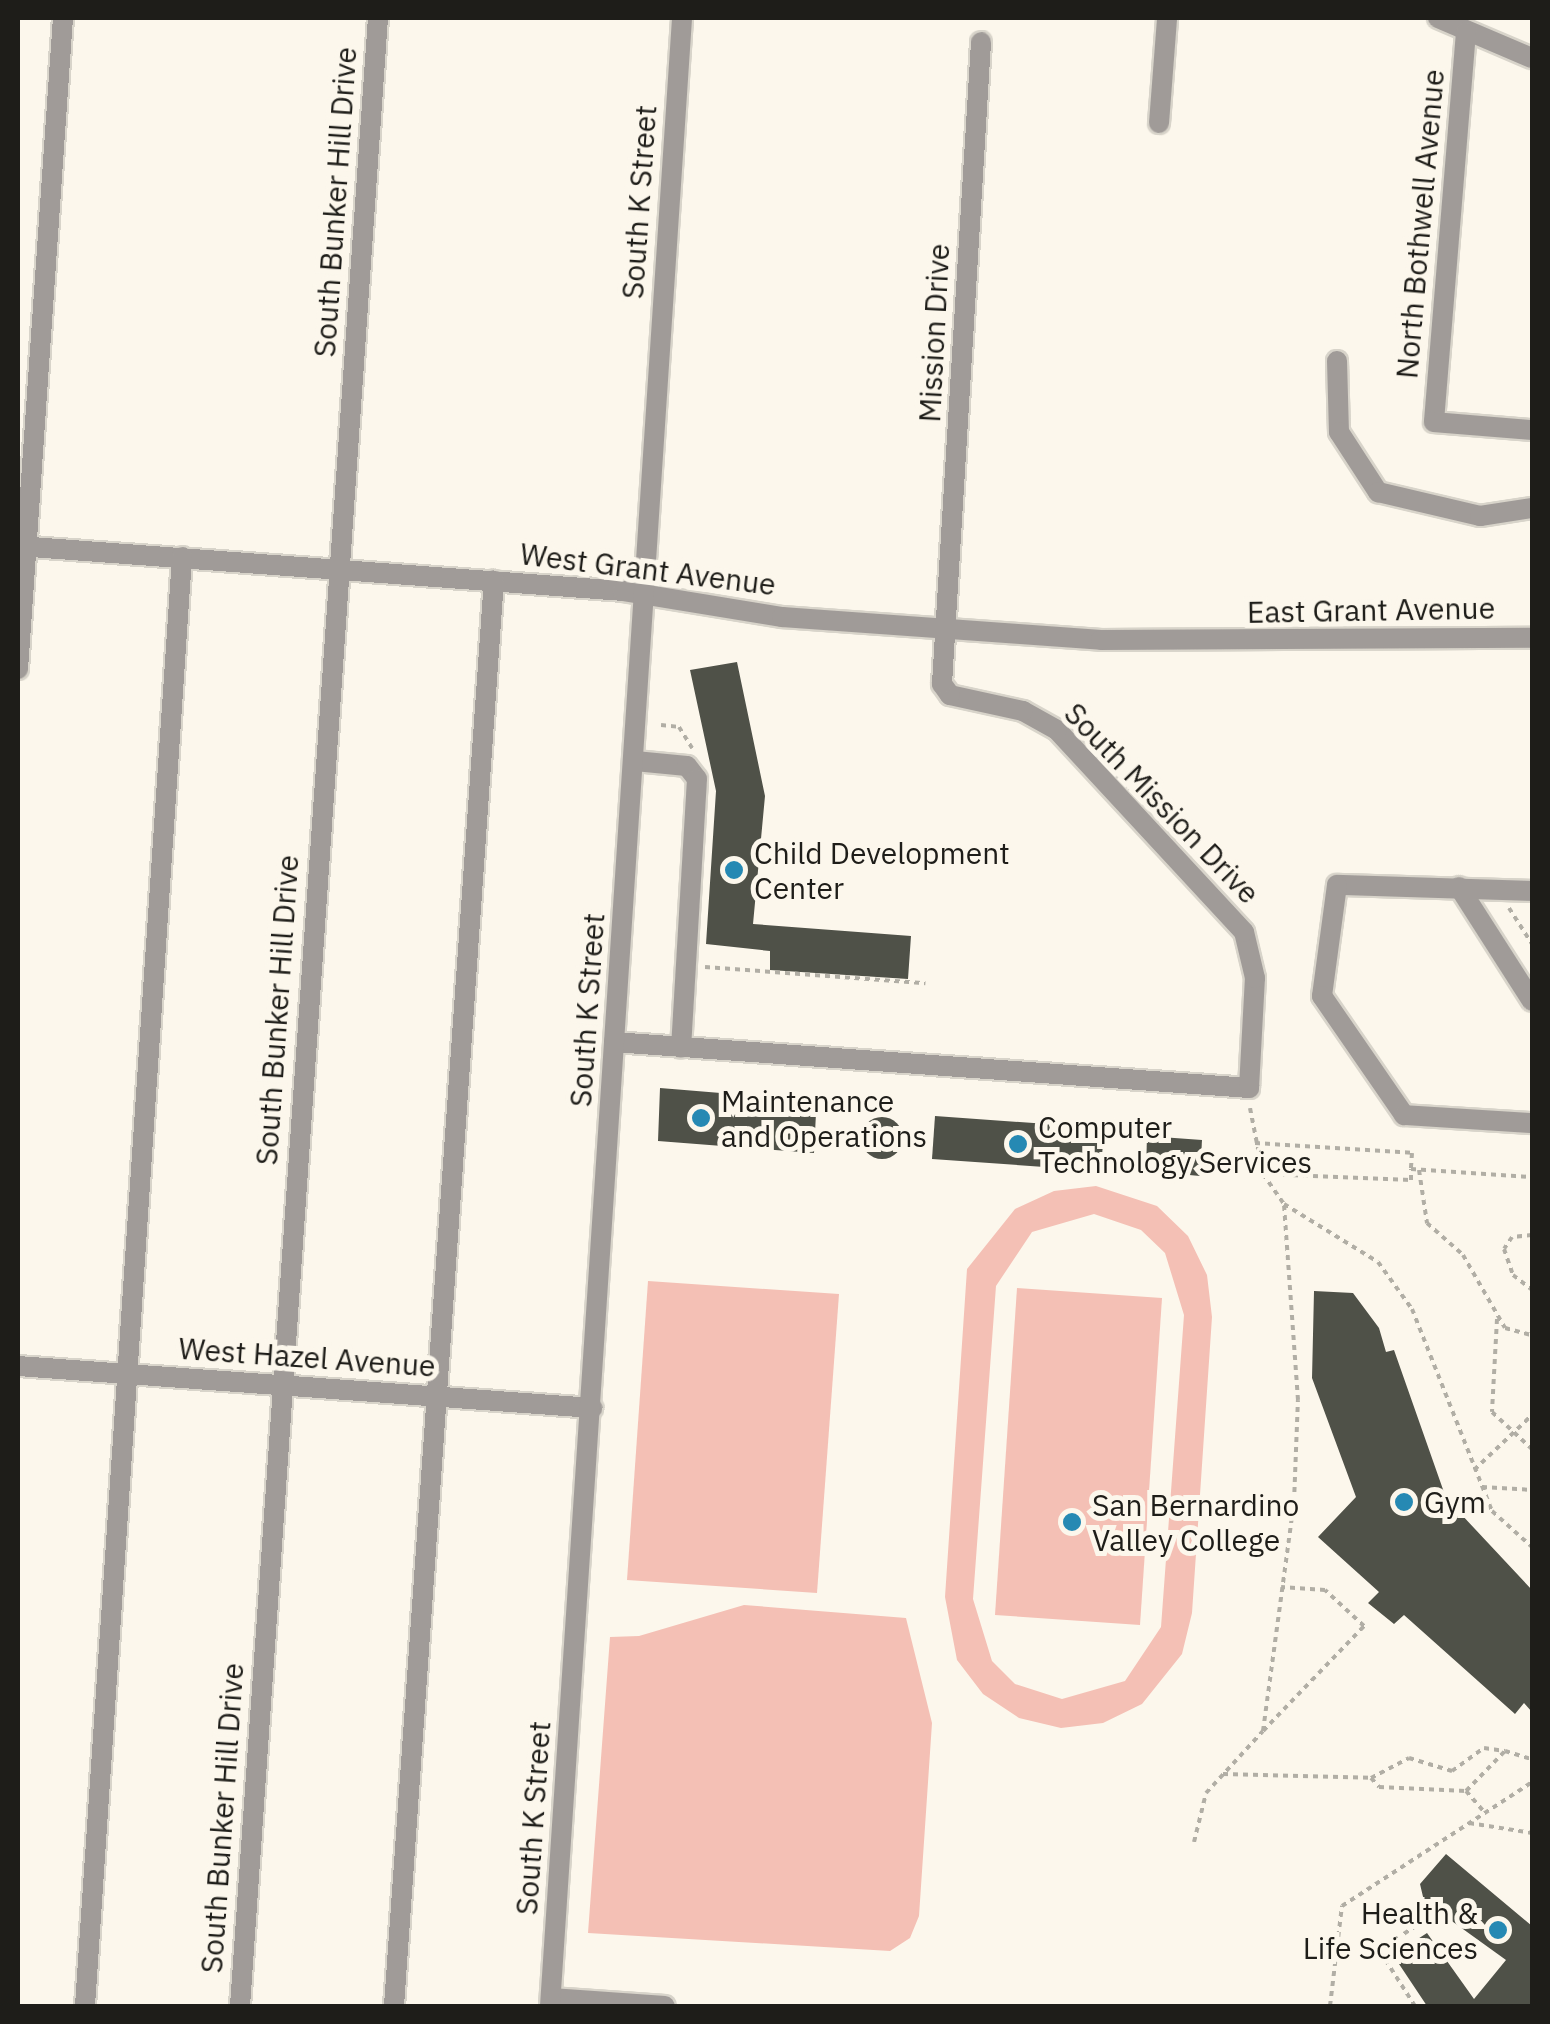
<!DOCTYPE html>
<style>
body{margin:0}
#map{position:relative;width:1550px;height:2024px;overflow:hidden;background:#fcf7ec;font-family:"IBM Plex Sans",sans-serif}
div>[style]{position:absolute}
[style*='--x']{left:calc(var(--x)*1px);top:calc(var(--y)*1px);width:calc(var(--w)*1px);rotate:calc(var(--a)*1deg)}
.green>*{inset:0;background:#f4c0b5}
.building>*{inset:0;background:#4f5148}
.round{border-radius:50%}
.path>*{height:4px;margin-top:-2px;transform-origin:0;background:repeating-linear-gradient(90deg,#b1aea5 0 5px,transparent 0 10px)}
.roads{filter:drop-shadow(2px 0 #d8d4ca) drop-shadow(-2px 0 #d8d4ca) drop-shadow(0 2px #d8d4ca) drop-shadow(0 -2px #d8d4ca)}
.minor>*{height:20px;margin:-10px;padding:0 10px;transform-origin:10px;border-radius:10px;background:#a09b98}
.dots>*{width:28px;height:28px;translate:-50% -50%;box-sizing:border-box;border:5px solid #fcf7ec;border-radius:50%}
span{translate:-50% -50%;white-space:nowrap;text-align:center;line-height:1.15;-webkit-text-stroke:10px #fcf7ec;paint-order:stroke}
.street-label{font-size:30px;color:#1e1d19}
.poi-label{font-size:30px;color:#1e1d19}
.left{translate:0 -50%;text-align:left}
.right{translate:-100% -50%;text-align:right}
.frame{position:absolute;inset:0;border:20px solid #1e1d19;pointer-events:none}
</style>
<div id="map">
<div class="green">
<i style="clip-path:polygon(evenodd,1096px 1186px,1157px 1206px,1188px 1236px,1207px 1275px,1212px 1317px,1192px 1613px,1182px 1654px,1142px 1704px,1103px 1723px,1061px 1728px,1019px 1718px,983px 1694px,957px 1660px,945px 1597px,967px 1269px,1015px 1209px,1054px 1191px,1096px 1186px,1094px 1214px,1141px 1230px,1165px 1253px,1184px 1315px,1161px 1627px,1125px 1681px,1062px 1699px,1015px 1684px,992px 1661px,973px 1599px,996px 1286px,1032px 1232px,1094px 1214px)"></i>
<i style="clip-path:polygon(648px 1281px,839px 1294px,817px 1593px,627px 1580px)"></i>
<i style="clip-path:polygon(1017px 1288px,1162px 1298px,1140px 1625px,995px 1615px)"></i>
<i style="clip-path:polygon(744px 1605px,906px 1618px,932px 1723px,919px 1916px,910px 1938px,890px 1951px,588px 1933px,610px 1637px,639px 1636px)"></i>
</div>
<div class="building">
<i style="clip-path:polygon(737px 662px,765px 796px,753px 924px,911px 936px,908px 979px,770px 970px,770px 951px,706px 944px,716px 791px,690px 670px)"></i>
<i style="clip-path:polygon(660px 1088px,745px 1095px,744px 1108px,816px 1113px,814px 1153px,658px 1141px)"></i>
<i style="clip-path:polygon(935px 1116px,1104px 1128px,1101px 1171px,932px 1159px)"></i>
<i class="round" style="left:861px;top:1117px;width:42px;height:42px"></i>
<i style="clip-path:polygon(1147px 1136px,1202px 1140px,1200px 1176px,1146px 1171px)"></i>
<i style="clip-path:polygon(1314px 1291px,1353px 1293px,1379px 1328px,1386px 1352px,1394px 1350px,1446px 1498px,1532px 1590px,1532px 1712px,1524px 1703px,1515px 1714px,1404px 1615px,1394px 1624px,1368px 1603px,1379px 1592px,1318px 1537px,1356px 1497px,1312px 1378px)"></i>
<i style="clip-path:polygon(1446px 1854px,1532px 1926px,1532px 2006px,1427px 2006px,1393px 1955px,1427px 1933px,1474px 1999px,1506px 1960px,1424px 1901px,1420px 1884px)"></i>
</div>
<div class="path">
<i style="--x:661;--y:725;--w:18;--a:6"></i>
<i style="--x:679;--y:727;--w:25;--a:58"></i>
<i style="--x:1509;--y:908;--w:43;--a:57.4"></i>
<i style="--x:705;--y:967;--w:221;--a:4.2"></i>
<i style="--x:1250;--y:1108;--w:67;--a:78.9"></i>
<i style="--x:1263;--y:1174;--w:37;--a:55"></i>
<i style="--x:1284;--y:1204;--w:110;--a:31.7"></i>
<i style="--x:1378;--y:1262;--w:58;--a:54.1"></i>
<i style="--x:1412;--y:1309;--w:217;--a:68.4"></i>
<i style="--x:1492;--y:1511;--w:54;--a:42"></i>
<i style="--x:1255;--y:1143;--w:157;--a:3.6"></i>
<i style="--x:1412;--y:1153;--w:16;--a:94"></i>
<i style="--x:1411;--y:1169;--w:121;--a:3.8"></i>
<i style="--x:1419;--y:1170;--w:54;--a:81.4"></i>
<i style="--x:1427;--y:1223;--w:48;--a:41.6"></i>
<i style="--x:1463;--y:1255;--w:84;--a:60.1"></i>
<i style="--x:1505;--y:1328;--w:28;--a:15"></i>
<i style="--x:1263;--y:1174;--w:148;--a:2.3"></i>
<i style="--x:1411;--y:1180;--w:11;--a:-90"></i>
<i style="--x:1532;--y:1235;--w:20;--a:174"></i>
<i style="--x:1512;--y:1237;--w:14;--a:124"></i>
<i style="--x:1504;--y:1249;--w:28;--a:71"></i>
<i style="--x:1513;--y:1275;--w:24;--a:38"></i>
<i style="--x:1497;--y:1319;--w:93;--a:93.1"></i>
<i style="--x:1492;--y:1412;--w:54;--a:42.8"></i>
<i style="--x:1474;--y:1470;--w:80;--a:-43.5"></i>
<i style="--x:1482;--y:1487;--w:50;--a:3.4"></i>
<i style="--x:1263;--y:1731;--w:146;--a:-46.1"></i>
<i style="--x:1364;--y:1626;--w:53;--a:-137.3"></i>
<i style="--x:1325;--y:1590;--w:44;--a:-176.1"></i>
<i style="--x:1223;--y:1774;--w:148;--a:1.5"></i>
<i style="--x:1371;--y:1778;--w:43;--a:-27.8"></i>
<i style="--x:1409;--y:1758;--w:45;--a:16.8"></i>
<i style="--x:1452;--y:1771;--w:39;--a:-36"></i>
<i style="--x:1484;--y:1748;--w:21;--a:8"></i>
<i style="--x:1371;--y:1778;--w:12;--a:48"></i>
<i style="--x:1379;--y:1787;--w:87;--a:2.6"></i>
<i style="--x:1466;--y:1791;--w:29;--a:49"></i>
<i style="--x:1466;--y:1791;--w:56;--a:-45.7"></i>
<i style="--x:1505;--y:1751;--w:28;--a:17"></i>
<i style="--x:1469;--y:1823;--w:64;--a:9"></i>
<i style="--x:1194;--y:1842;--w:50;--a:-76.2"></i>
<i style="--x:1206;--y:1793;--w:84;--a:-47.4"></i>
<i style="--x:1263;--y:1731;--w:231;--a:-82.3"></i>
<i style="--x:1294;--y:1502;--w:102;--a:-87.8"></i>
<i style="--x:1298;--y:1400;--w:196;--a:-94.1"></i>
<i style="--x:1330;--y:2006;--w:101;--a:-83.2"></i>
<i style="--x:1342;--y:1906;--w:227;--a:-33.1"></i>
<i style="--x:1415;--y:2006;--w:67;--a:-122.7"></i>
<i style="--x:1379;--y:1950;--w:62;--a:-33.2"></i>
</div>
<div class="roads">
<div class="minor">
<i style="--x:1438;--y:18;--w:102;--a:23.1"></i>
<i style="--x:1466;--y:32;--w:391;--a:94.7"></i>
<i style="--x:1434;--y:422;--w:98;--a:4.7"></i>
<i style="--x:1159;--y:123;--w:105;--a:-85.6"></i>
<i style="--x:1337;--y:361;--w:71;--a:88.4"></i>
<i style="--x:1339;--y:432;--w:72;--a:57"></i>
<i style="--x:1378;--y:492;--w:105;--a:13.2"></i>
<i style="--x:1480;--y:516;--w:53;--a:-8.7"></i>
<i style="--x:18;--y:546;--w:607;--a:4.25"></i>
<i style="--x:623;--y:591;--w:161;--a:9.3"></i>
<i style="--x:782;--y:617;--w:320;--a:4.1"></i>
<i style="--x:1101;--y:640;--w:431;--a:-0.3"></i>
<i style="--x:18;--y:669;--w:653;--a:-86.05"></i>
<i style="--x:635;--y:761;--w:52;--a:5.5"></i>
<i style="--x:687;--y:766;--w:16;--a:52"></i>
<i style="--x:697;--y:779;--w:269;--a:93.4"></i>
<i style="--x:1459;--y:887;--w:135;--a:57.4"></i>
<i style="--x:1532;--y:891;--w:195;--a:-178.2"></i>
<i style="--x:1337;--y:885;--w:112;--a:97.7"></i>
<i style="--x:1322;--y:996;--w:145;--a:55.4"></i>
<i style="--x:1404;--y:1115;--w:128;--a:3.6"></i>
<i style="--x:614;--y:1042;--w:637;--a:4.14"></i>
<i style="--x:1249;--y:1088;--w:110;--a:-86.9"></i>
<i style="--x:1255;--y:978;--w:47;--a:-103.4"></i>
<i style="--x:1244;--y:932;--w:275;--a:-132.8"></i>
<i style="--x:1057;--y:730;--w:39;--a:-151"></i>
<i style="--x:1023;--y:711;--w:75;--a:-167.6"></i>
<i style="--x:950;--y:695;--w:14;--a:-126"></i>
<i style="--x:942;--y:684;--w:643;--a:-86.52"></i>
<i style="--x:18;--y:1366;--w:576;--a:4.18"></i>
<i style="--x:551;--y:1998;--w:114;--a:4"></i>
<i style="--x:85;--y:2006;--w:1452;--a:-86.17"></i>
<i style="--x:240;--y:2006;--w:1993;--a:-86.03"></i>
<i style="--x:394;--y:2006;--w:1429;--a:-85.99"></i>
<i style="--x:550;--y:2006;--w:1992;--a:-86.2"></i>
</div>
</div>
<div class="dots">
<i style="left:734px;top:870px;background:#2689b3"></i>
<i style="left:701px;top:1118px;background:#2689b3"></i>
<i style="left:1018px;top:1144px;background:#2689b3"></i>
<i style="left:1404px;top:1502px;background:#2689b3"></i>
<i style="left:1072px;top:1522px;background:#2689b3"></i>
<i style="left:1498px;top:1930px;background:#2689b3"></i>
</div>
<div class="street-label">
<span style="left:335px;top:202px;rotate:-86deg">South Bunker Hill Drive</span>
<span style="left:639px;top:202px;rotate:-86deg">South K Street</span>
<span style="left:1420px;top:224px;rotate:-85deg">North Bothwell Avenue</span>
<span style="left:934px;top:333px;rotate:-87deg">Mission Drive</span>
<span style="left:648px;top:569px;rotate:7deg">West Grant Avenue</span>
<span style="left:1371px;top:610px;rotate:-1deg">East Grant Avenue</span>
<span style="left:1162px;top:803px;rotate:46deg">South Mission Drive</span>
<span style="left:277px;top:1010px;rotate:-86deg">South Bunker Hill Drive</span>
<span style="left:587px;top:1010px;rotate:-86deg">South K Street</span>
<span style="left:307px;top:1357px;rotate:4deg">West Hazel Avenue</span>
<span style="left:222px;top:1818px;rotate:-86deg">South Bunker Hill Drive</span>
<span style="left:533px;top:1818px;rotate:-86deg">South K Street</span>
</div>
<div class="poi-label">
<span class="left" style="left:754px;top:870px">Child Development<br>Center</span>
<span class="left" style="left:721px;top:1118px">Maintenance<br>and Operations</span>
<span class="left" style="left:1038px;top:1144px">Computer<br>Technology Services</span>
<span class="left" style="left:1424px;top:1502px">Gym</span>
<span class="left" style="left:1092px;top:1522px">San Bernardino<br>Valley College</span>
<span class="right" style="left:1478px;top:1930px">Health &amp;<br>Life Sciences</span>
</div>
<div class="frame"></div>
</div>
